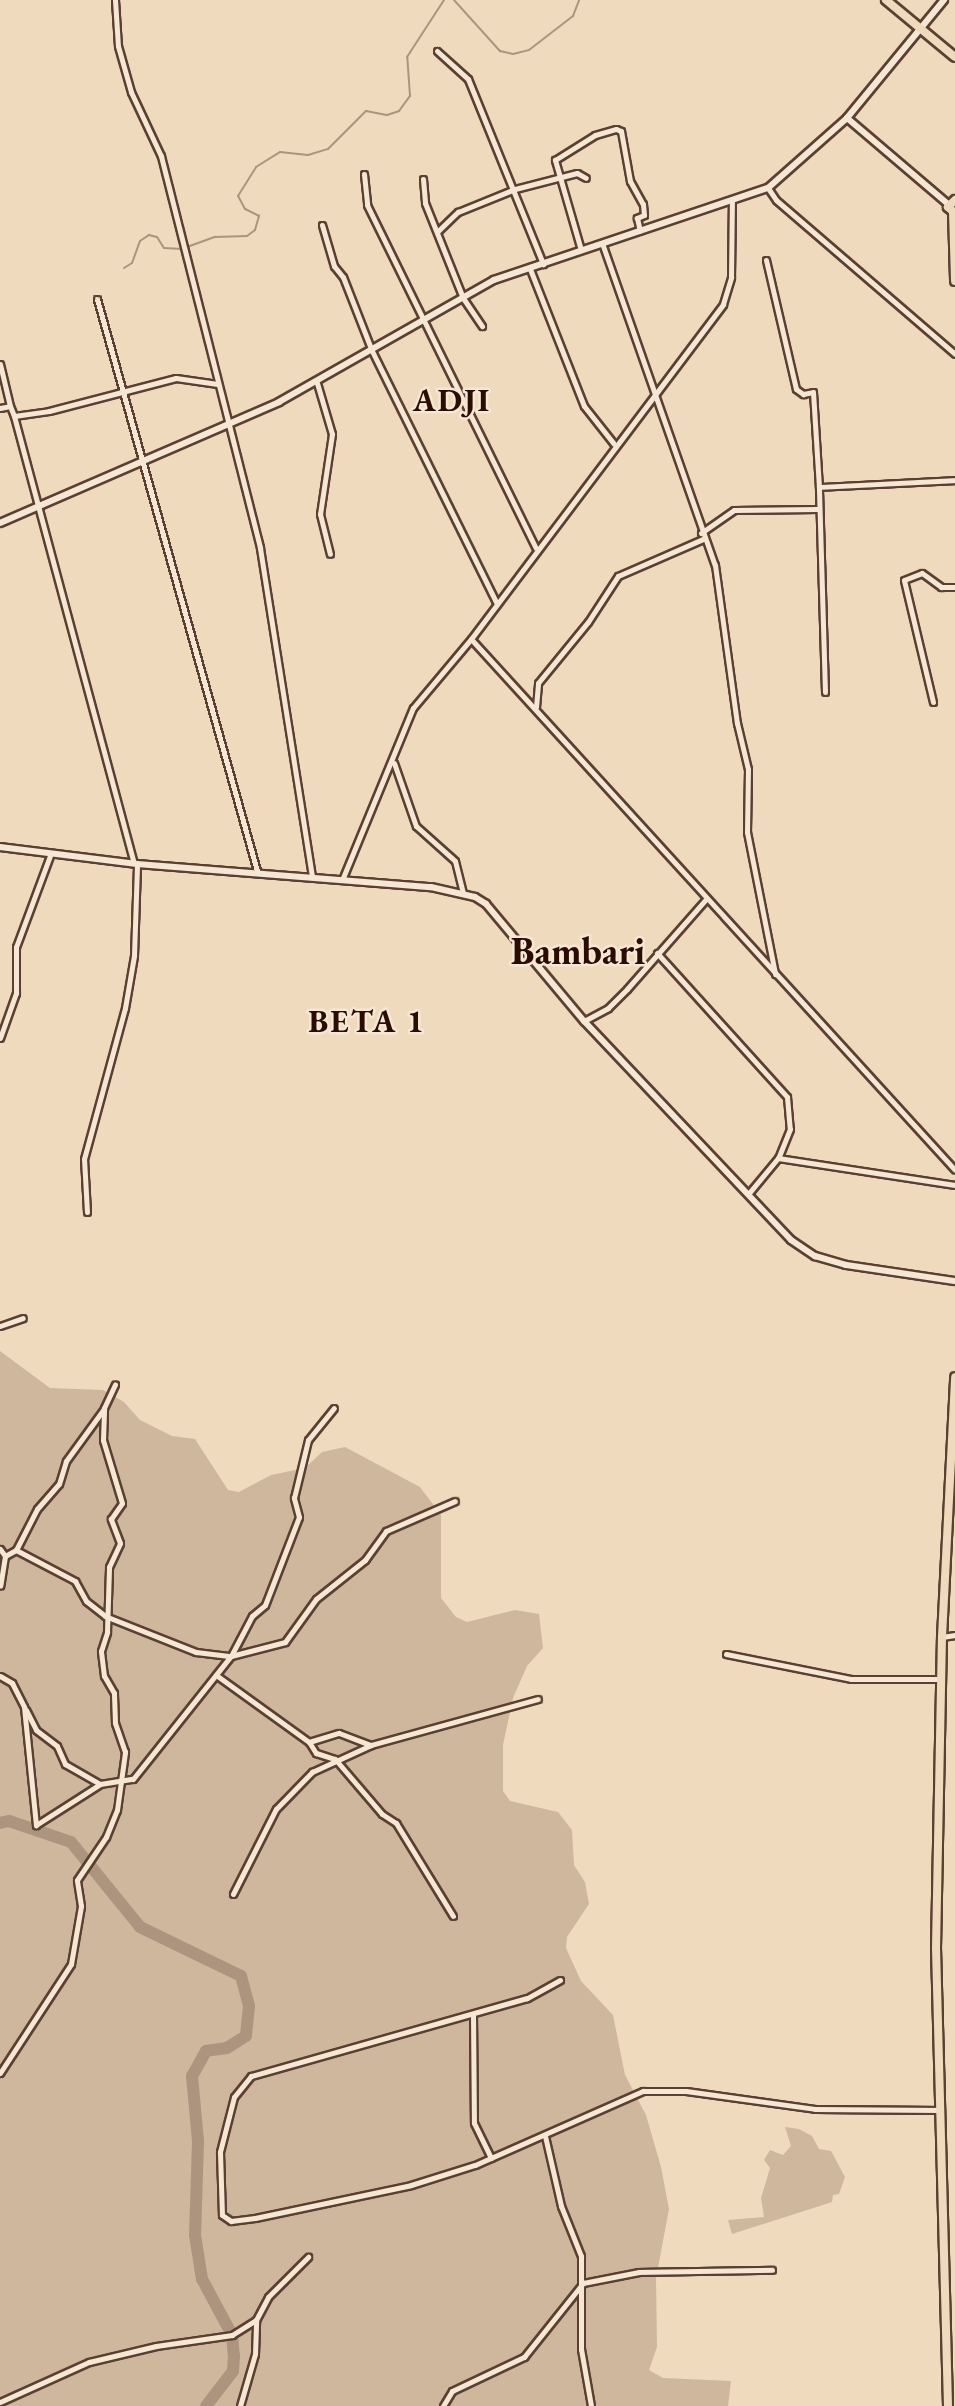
<!DOCTYPE html>
<style>
body{margin:0}
#map{position:relative;width:955px;height:2406px;overflow:hidden;background:#efdabd;font-family:"EB Garamond",serif}
div>[style]{position:absolute}
[style*='--x']{left:calc(var(--x)*1px);top:calc(var(--y)*1px);width:calc(var(--w)*1px);rotate:calc(var(--a)*1deg)}
.green>*{inset:0;background:#ceb79d}
.stream>*{height:2px;margin:-1px;padding:0 1px;transform-origin:1px;border-radius:1px;background:#ac947e}
.river>*{height:12px;margin:-6px;padding:0 6px;transform-origin:6px;border-radius:6px;background:#ac947e}
.roads{filter:drop-shadow(2px 0 #5b4032) drop-shadow(-2px 0 #5b4032) drop-shadow(0 2px #5b4032) drop-shadow(0 -2px #5b4032)}
.minor>*{height:5px;margin:-2.5px;padding:0 2.5px;transform-origin:2.5px;border-radius:2.5px;background:#f5e7d4}
.tertiary>*{height:6px;margin:-3px;padding:0 3px;transform-origin:3px;border-radius:3px;background:#f5e7d4}
.primary>*{height:8px;margin:-4px;padding:0 4px;transform-origin:4px;border-radius:4px;background:#efdabd}
span{translate:-50% -50%;white-space:nowrap;text-align:center;line-height:1.15;-webkit-text-stroke:5px #f5e7d4;paint-order:stroke}
.district-label{font-size:32px;color:#2a0c03;font-weight:700;letter-spacing:2px}
.town-label{font-size:38px;color:#2a0c03;font-weight:700}
</style>
<div id="map">
<div class="green">
<i style="clip-path:polygon(0 1351px,50px 1388px,103px 1390px,124px 1402px,140px 1420px,172px 1436px,195px 1439px,228px 1490px,239px 1492px,271px 1475px,305px 1468px,322px 1452px,345px 1447px,420px 1487px,441px 1515px,441px 1598px,456px 1617px,467px 1622px,515px 1610px,539px 1614px,543px 1648px,527px 1666px,513px 1698px,503px 1745px,503px 1791px,510px 1801px,558px 1812px,572px 1830px,574px 1865px,585px 1882px,589px 1904px,567px 1937px,566px 1948px,581px 1981px,613px 2015px,625px 2075px,646px 2115px,661px 2167px,669px 2209px,656px 2278px,657px 2347px,649px 2370px,663px 2378px,731px 2381px,728px 2406px,0 2406px)"></i>
<i style="clip-path:polygon(785px 2127px,799px 2129px,812px 2136px,819px 2149px,831px 2151px,845px 2177px,839px 2194px,833px 2195px,832px 2202px,732px 2234px,728px 2220px,764px 2217px,761px 2198px,770px 2168px,764px 2160px,770px 2150px,783px 2155px,791px 2146px)"></i>
</div>
<div class="stream">
<i style="--x:454;--y:0;--w:69;--a:48"></i>
<i style="--x:500;--y:51;--w:13;--a:13"></i>
<i style="--x:513;--y:54;--w:16;--a:-14"></i>
<i style="--x:529;--y:50;--w:56;--a:-37.7"></i>
<i style="--x:573;--y:16;--w:17;--a:-69"></i>
<i style="--x:187;--y:247;--w:30;--a:-20"></i>
<i style="--x:215;--y:237;--w:32;--a:-2"></i>
<i style="--x:247;--y:236;--w:10;--a:-37"></i>
<i style="--x:255;--y:230;--w:15;--a:-74"></i>
<i style="--x:259;--y:216;--w:16;--a:-153"></i>
<i style="--x:245;--y:209;--w:15;--a:-118"></i>
<i style="--x:238;--y:196;--w:34;--a:-58"></i>
<i style="--x:256;--y:167;--w:28;--a:-32"></i>
<i style="--x:280;--y:152;--w:28;--a:6"></i>
<i style="--x:308;--y:155;--w:21;--a:-17"></i>
<i style="--x:328;--y:149;--w:54;--a:-45"></i>
<i style="--x:366;--y:111;--w:21;--a:11"></i>
<i style="--x:387;--y:115;--w:13;--a:-18"></i>
<i style="--x:399;--y:111;--w:19;--a:-54"></i>
<i style="--x:410;--y:96;--w:39;--a:-94"></i>
<i style="--x:407;--y:57;--w:68;--a:-57"></i>
<i style="--x:124;--y:268;--w:9;--a:-32"></i>
<i style="--x:132;--y:263;--w:23;--a:-70"></i>
<i style="--x:140;--y:241;--w:11;--a:-34"></i>
<i style="--x:149;--y:235;--w:8;--a:14"></i>
<i style="--x:157;--y:237;--w:13;--a:58"></i>
<i style="--x:164;--y:248;--w:18;--a:3"></i>
</div>
<div class="river">
<i style="--x:0;--y:1823;--w:9;--a:-13"></i>
<i style="--x:9;--y:1821;--w:65;--a:18.7"></i>
<i style="--x:71;--y:1842;--w:109;--a:50.9"></i>
<i style="--x:140;--y:1927;--w:112;--a:25.9"></i>
<i style="--x:241;--y:1976;--w:31;--a:75"></i>
<i style="--x:249;--y:2006;--w:30;--a:96"></i>
<i style="--x:246;--y:2036;--w:22;--a:148"></i>
<i style="--x:227;--y:2048;--w:21;--a:172"></i>
<i style="--x:206;--y:2051;--w:29;--a:119"></i>
<i style="--x:192;--y:2076;--w:65;--a:84.7"></i>
<i style="--x:198;--y:2141;--w:94;--a:91.8"></i>
<i style="--x:195;--y:2235;--w:45;--a:81"></i>
<i style="--x:202;--y:2279;--w:64;--a:61.8"></i>
<i style="--x:232;--y:2335;--w:21;--a:85"></i>
<i style="--x:234;--y:2356;--w:15;--a:94"></i>
<i style="--x:233;--y:2371;--w:44;--a:127.6"></i>
</div>
<div class="roads">
<div class="minor">
<i style="--x:115;--y:0;--w:46;--a:86.3"></i>
<i style="--x:118;--y:46;--w:48;--a:74.2"></i>
<i style="--x:131;--y:92;--w:71;--a:64.9"></i>
<i style="--x:161;--y:156;--w:404;--a:75.8"></i>
<i style="--x:260;--y:548;--w:333;--a:81"></i>
<i style="--x:437;--y:51;--w:42;--a:42.1"></i>
<i style="--x:468;--y:79;--w:200;--a:67.9"></i>
<i style="--x:364;--y:174;--w:31;--a:84"></i>
<i style="--x:367;--y:205;--w:382;--a:63.8"></i>
<i style="--x:423;--y:179;--w:24;--a:85"></i>
<i style="--x:425;--y:203;--w:102;--a:68.2"></i>
<i style="--x:463;--y:298;--w:34;--a:56"></i>
<i style="--x:768;--y:188;--w:14;--a:56"></i>
<i style="--x:776;--y:200;--w:236;--a:40.7"></i>
<i style="--x:322;--y:225;--w:43;--a:73.7"></i>
<i style="--x:334;--y:266;--w:14;--a:51"></i>
<i style="--x:343;--y:277;--w:79;--a:68.6"></i>
<i style="--x:372;--y:351;--w:282;--a:63.7"></i>
<i style="--x:438;--y:231;--w:28;--a:-44"></i>
<i style="--x:458;--y:212;--w:61;--a:-22"></i>
<i style="--x:515;--y:189;--w:64;--a:-14.5"></i>
<i style="--x:577;--y:173;--w:10;--a:29"></i>
<i style="--x:602;--y:243;--w:341;--a:70.7"></i>
<i style="--x:715;--y:565;--w:160;--a:82.1"></i>
<i style="--x:737;--y:723;--w:47;--a:76.6"></i>
<i style="--x:748;--y:769;--w:63;--a:90.9"></i>
<i style="--x:747;--y:832;--w:145;--a:78.8"></i>
<i style="--x:581;--y:250;--w:94;--a:-106.1"></i>
<i style="--x:555;--y:160;--w:47;--a:-32"></i>
<i style="--x:595;--y:135;--w:22;--a:-16"></i>
<i style="--x:616;--y:129;--w:5;--a:22"></i>
<i style="--x:621;--y:131;--w:51;--a:79.8"></i>
<i style="--x:630;--y:181;--w:26;--a:61"></i>
<i style="--x:643;--y:204;--w:11;--a:85"></i>
<i style="--x:644;--y:215;--w:8;--a:157"></i>
<i style="--x:637;--y:218;--w:13;--a:77"></i>
<i style="--x:766;--y:260;--w:132;--a:76.9"></i>
<i style="--x:796;--y:389;--w:9;--a:36"></i>
<i style="--x:803;--y:394;--w:10;--a:-11"></i>
<i style="--x:813;--y:392;--w:95;--a:86.4"></i>
<i style="--x:530;--y:269;--w:147;--a:68.5"></i>
<i style="--x:584;--y:406;--w:48;--a:51.7"></i>
<i style="--x:97;--y:299;--w:594;--a:74.37"></i>
<i style="--x:0;--y:364;--w:43;--a:76.6"></i>
<i style="--x:317;--y:383;--w:53;--a:73.6"></i>
<i style="--x:332;--y:434;--w:81;--a:98.5"></i>
<i style="--x:320;--y:514;--w:41;--a:76"></i>
<i style="--x:0;--y:408;--w:10;--a:-11"></i>
<i style="--x:10;--y:406;--w:11;--a:68"></i>
<i style="--x:14;--y:416;--w:35;--a:-8"></i>
<i style="--x:49;--y:411;--w:131;--a:-14.6"></i>
<i style="--x:176;--y:378;--w:42;--a:8.1"></i>
<i style="--x:14;--y:416;--w:461;--a:75"></i>
<i style="--x:701;--y:533;--w:40;--a:-34.9"></i>
<i style="--x:734;--y:510;--w:83;--a:-0.7"></i>
<i style="--x:471;--y:639;--w:718;--a:47.65"></i>
<i style="--x:825;--y:692;--w:205;--a:-91.7"></i>
<i style="--x:819;--y:487;--w:136;--a:-2.9"></i>
<i style="--x:933;--y:702;--w:125;--a:-103.4"></i>
<i style="--x:904;--y:580;--w:19;--a:-21"></i>
<i style="--x:922;--y:573;--w:24;--a:36"></i>
<i style="--x:941;--y:587;--w:14;--a:0"></i>
<i style="--x:536;--y:707;--w:24;--a:-85"></i>
<i style="--x:538;--y:683;--w:79;--a:-50.7"></i>
<i style="--x:588;--y:622;--w:55;--a:-56.9"></i>
<i style="--x:618;--y:576;--w:93;--a:-23.5"></i>
<i style="--x:394;--y:763;--w:67;--a:70.8"></i>
<i style="--x:416;--y:826;--w:52;--a:41.9"></i>
<i style="--x:455;--y:861;--w:34;--a:76"></i>
<i style="--x:342;--y:880;--w:186;--a:-67.6"></i>
<i style="--x:413;--y:708;--w:90;--a:-50"></i>
<i style="--x:471;--y:639;--w:419;--a:-53"></i>
<i style="--x:723;--y:304;--w:28;--a:-73"></i>
<i style="--x:731;--y:277;--w:77;--a:-89.3"></i>
<i style="--x:657;--y:953;--w:194;--a:47.9"></i>
<i style="--x:787;--y:1097;--w:32;--a:85"></i>
<i style="--x:790;--y:1129;--w:31;--a:112"></i>
<i style="--x:778;--y:1158;--w:45;--a:129.6"></i>
<i style="--x:584;--y:1021;--w:27;--a:-28"></i>
<i style="--x:608;--y:1008;--w:27;--a:-45"></i>
<i style="--x:627;--y:989;--w:120;--a:-48.7"></i>
<i style="--x:0;--y:1038;--w:48;--a:-70.4"></i>
<i style="--x:16;--y:993;--w:46;--a:-90"></i>
<i style="--x:16;--y:947;--w:100;--a:-69.6"></i>
<i style="--x:778;--y:1158;--w:179;--a:8.7"></i>
<i style="--x:87;--y:1212;--w:53;--a:-93.2"></i>
<i style="--x:84;--y:1159;--w:156;--a:-74.8"></i>
<i style="--x:125;--y:1008;--w:53;--a:-80.2"></i>
<i style="--x:134;--y:956;--w:92;--a:-88.1"></i>
<i style="--x:0;--y:1326;--w:24;--a:-19"></i>
<i style="--x:0;--y:1549;--w:9;--a:54"></i>
<i style="--x:5;--y:1556;--w:30;--a:99"></i>
<i style="--x:16;--y:1550;--w:67;--a:27.7"></i>
<i style="--x:75;--y:1581;--w:23;--a:61"></i>
<i style="--x:86;--y:1601;--w:24;--a:38"></i>
<i style="--x:105;--y:1616;--w:98;--a:21.6"></i>
<i style="--x:196;--y:1652;--w:35;--a:7"></i>
<i style="--x:231;--y:1656;--w:56;--a:-14.5"></i>
<i style="--x:285;--y:1642;--w:53;--a:-54.2"></i>
<i style="--x:316;--y:1599;--w:63;--a:-38.5"></i>
<i style="--x:365;--y:1560;--w:36;--a:-54"></i>
<i style="--x:386;--y:1531;--w:75;--a:-23.5"></i>
<i style="--x:5;--y:1556;--w:13;--a:-29"></i>
<i style="--x:16;--y:1550;--w:46;--a:-62.9"></i>
<i style="--x:37;--y:1509;--w:33;--a:-49"></i>
<i style="--x:59;--y:1484;--w:24;--a:-73"></i>
<i style="--x:66;--y:1461;--w:63;--a:-54"></i>
<i style="--x:942;--y:1637;--w:13;--a:-9"></i>
<i style="--x:726;--y:1654;--w:127;--a:11.3"></i>
<i style="--x:851;--y:1679;--w:90;--a:0"></i>
<i style="--x:216;--y:1675;--w:115;--a:35.8"></i>
<i style="--x:309;--y:1742;--w:13;--a:58"></i>
<i style="--x:316;--y:1753;--w:20;--a:18"></i>
<i style="--x:335;--y:1759;--w:72;--a:49.5"></i>
<i style="--x:382;--y:1814;--w:17;--a:33"></i>
<i style="--x:396;--y:1823;--w:109;--a:58.5"></i>
<i style="--x:0;--y:1676;--w:14;--a:30"></i>
<i style="--x:12;--y:1683;--w:27;--a:63"></i>
<i style="--x:24;--y:1707;--w:119;--a:84.2"></i>
<i style="--x:36;--y:1825;--w:76;--a:-32.6"></i>
<i style="--x:100;--y:1784;--w:33;--a:-9"></i>
<i style="--x:133;--y:1779;--w:157;--a:-51.5"></i>
<i style="--x:231;--y:1656;--w:45;--a:-62.3"></i>
<i style="--x:252;--y:1616;--w:17;--a:-40"></i>
<i style="--x:265;--y:1605;--w:94;--a:-68.9"></i>
<i style="--x:299;--y:1517;--w:20;--a:-105"></i>
<i style="--x:294;--y:1498;--w:60;--a:-76.4"></i>
<i style="--x:308;--y:1440;--w:41;--a:-50.9"></i>
<i style="--x:26;--y:1710;--w:22;--a:63"></i>
<i style="--x:36;--y:1730;--w:26;--a:37"></i>
<i style="--x:57;--y:1746;--w:20;--a:66"></i>
<i style="--x:65;--y:1764;--w:40;--a:29.7"></i>
<i style="--x:309;--y:1742;--w:31;--a:-17"></i>
<i style="--x:339;--y:1733;--w:34;--a:21"></i>
<i style="--x:233;--y:1894;--w:95;--a:-63.2"></i>
<i style="--x:276;--y:1809;--w:52;--a:-45.8"></i>
<i style="--x:312;--y:1772;--w:65;--a:-24.6"></i>
<i style="--x:371;--y:1745;--w:173;--a:-15.4"></i>
<i style="--x:560;--y:1980;--w:38;--a:151"></i>
<i style="--x:527;--y:1998;--w:287;--a:164.2"></i>
<i style="--x:251;--y:2076;--w:27;--a:129"></i>
<i style="--x:234;--y:2097;--w:57;--a:104.3"></i>
<i style="--x:220;--y:2152;--w:63;--a:88.2"></i>
<i style="--x:222;--y:2215;--w:11;--a:34"></i>
<i style="--x:231;--y:2221;--w:24;--a:-7"></i>
<i style="--x:255;--y:2218;--w:159;--a:-11.9"></i>
<i style="--x:411;--y:2185;--w:67;--a:-17.4"></i>
<i style="--x:475;--y:2165;--w:184;--a:-23.8"></i>
<i style="--x:643;--y:2091;--w:43;--a:0"></i>
<i style="--x:686;--y:2091;--w:130;--a:7.9"></i>
<i style="--x:815;--y:2109;--w:126;--a:0.5"></i>
<i style="--x:473;--y:2014;--w:109;--a:89.5"></i>
<i style="--x:474;--y:2123;--w:39;--a:64"></i>
<i style="--x:0;--y:2073;--w:130;--a:-56.9"></i>
<i style="--x:71;--y:1964;--w:59;--a:-80.2"></i>
<i style="--x:81;--y:1906;--w:26;--a:-99"></i>
<i style="--x:77;--y:1880;--w:52;--a:-56"></i>
<i style="--x:106;--y:1837;--w:29;--a:-68"></i>
<i style="--x:117;--y:1810;--w:59;--a:-82.1"></i>
<i style="--x:125;--y:1752;--w:31;--a:-109"></i>
<i style="--x:115;--y:1723;--w:30;--a:-92"></i>
<i style="--x:114;--y:1693;--w:20;--a:-120"></i>
<i style="--x:104;--y:1676;--w:25;--a:-97"></i>
<i style="--x:101;--y:1651;--w:20;--a:-72"></i>
<i style="--x:107;--y:1632;--w:65;--a:-88.2"></i>
<i style="--x:109;--y:1567;--w:26;--a:-65"></i>
<i style="--x:120;--y:1543;--w:26;--a:-111"></i>
<i style="--x:111;--y:1519;--w:19;--a:-55"></i>
<i style="--x:122;--y:1503;--w:66;--a:-106.8"></i>
<i style="--x:103;--y:1440;--w:32;--a:-88"></i>
<i style="--x:104;--y:1408;--w:26;--a:-65"></i>
<i style="--x:545;--y:2136;--w:72;--a:77.1"></i>
<i style="--x:561;--y:2206;--w:54;--a:68.2"></i>
<i style="--x:581;--y:2256;--w:93;--a:90"></i>
<i style="--x:581;--y:2349;--w:58;--a:80"></i>
<i style="--x:0;--y:2402;--w:98;--a:-24.2"></i>
<i style="--x:89;--y:2362;--w:69;--a:-13.4"></i>
<i style="--x:156;--y:2346;--w:77;--a:-8.2"></i>
<i style="--x:232;--y:2335;--w:28;--a:-32"></i>
<i style="--x:256;--y:2320;--w:26;--a:-62"></i>
<i style="--x:268;--y:2297;--w:57;--a:-45"></i>
<i style="--x:240;--y:2406;--w:54;--a:-73.9"></i>
<i style="--x:255;--y:2354;--w:34;--a:-88"></i>
<i style="--x:443;--y:2406;--w:17;--a:-59"></i>
<i style="--x:452;--y:2391;--w:80;--a:-25.3"></i>
<i style="--x:524;--y:2357;--w:95;--a:-51.4"></i>
<i style="--x:583;--y:2283;--w:57;--a:-11.1"></i>
<i style="--x:639;--y:2272;--w:133;--a:-0.9"></i>
</div>
<div class="tertiary">
<i style="--x:847;--y:118;--w:133;--a:40.4"></i>
<i style="--x:0;--y:523;--w:304;--a:-23.4"></i>
<i style="--x:279;--y:402;--w:247;--a:-29.6"></i>
<i style="--x:494;--y:280;--w:289;--a:-18.6"></i>
<i style="--x:768;--y:188;--w:106;--a:-41.5"></i>
<i style="--x:847;--y:118;--w:153;--a:-50.6"></i>
<i style="--x:0;--y:847;--w:138;--a:7.1"></i>
<i style="--x:137;--y:864;--w:295;--a:4.5"></i>
<i style="--x:431;--y:887;--w:45;--a:12.8"></i>
<i style="--x:475;--y:897;--w:13;--a:32"></i>
<i style="--x:486;--y:904;--w:153;--a:50.1"></i>
<i style="--x:584;--y:1021;--w:301;--a:46.6"></i>
<i style="--x:791;--y:1240;--w:29;--a:34"></i>
<i style="--x:815;--y:1256;--w:32;--a:16"></i>
<i style="--x:846;--y:1265;--w:110;--a:8.4"></i>
</div>
<div class="primary">
<i style="--x:886;--y:0;--w:89;--a:39.6"></i>
<i style="--x:955;--y:200;--w:10;--a:135"></i>
<i style="--x:948;--y:207;--w:9;--a:41"></i>
<i style="--x:953;--y:212;--w:69;--a:88.3"></i>
<i style="--x:948;--y:2406;--w:458;--a:-91.5"></i>
<i style="--x:936;--y:1948;--w:311;--a:-88.9"></i>
<i style="--x:942;--y:1637;--w:260;--a:-87.1"></i>
</div>
</div>
<div class="district-label">
<span style="left:452px;top:400px">ADJI</span>
<span style="left:367px;top:1021px">BETA 1</span>
</div>
<div class="town-label">
<span style="left:578px;top:951px">Bambari</span>
</div>
</div>
